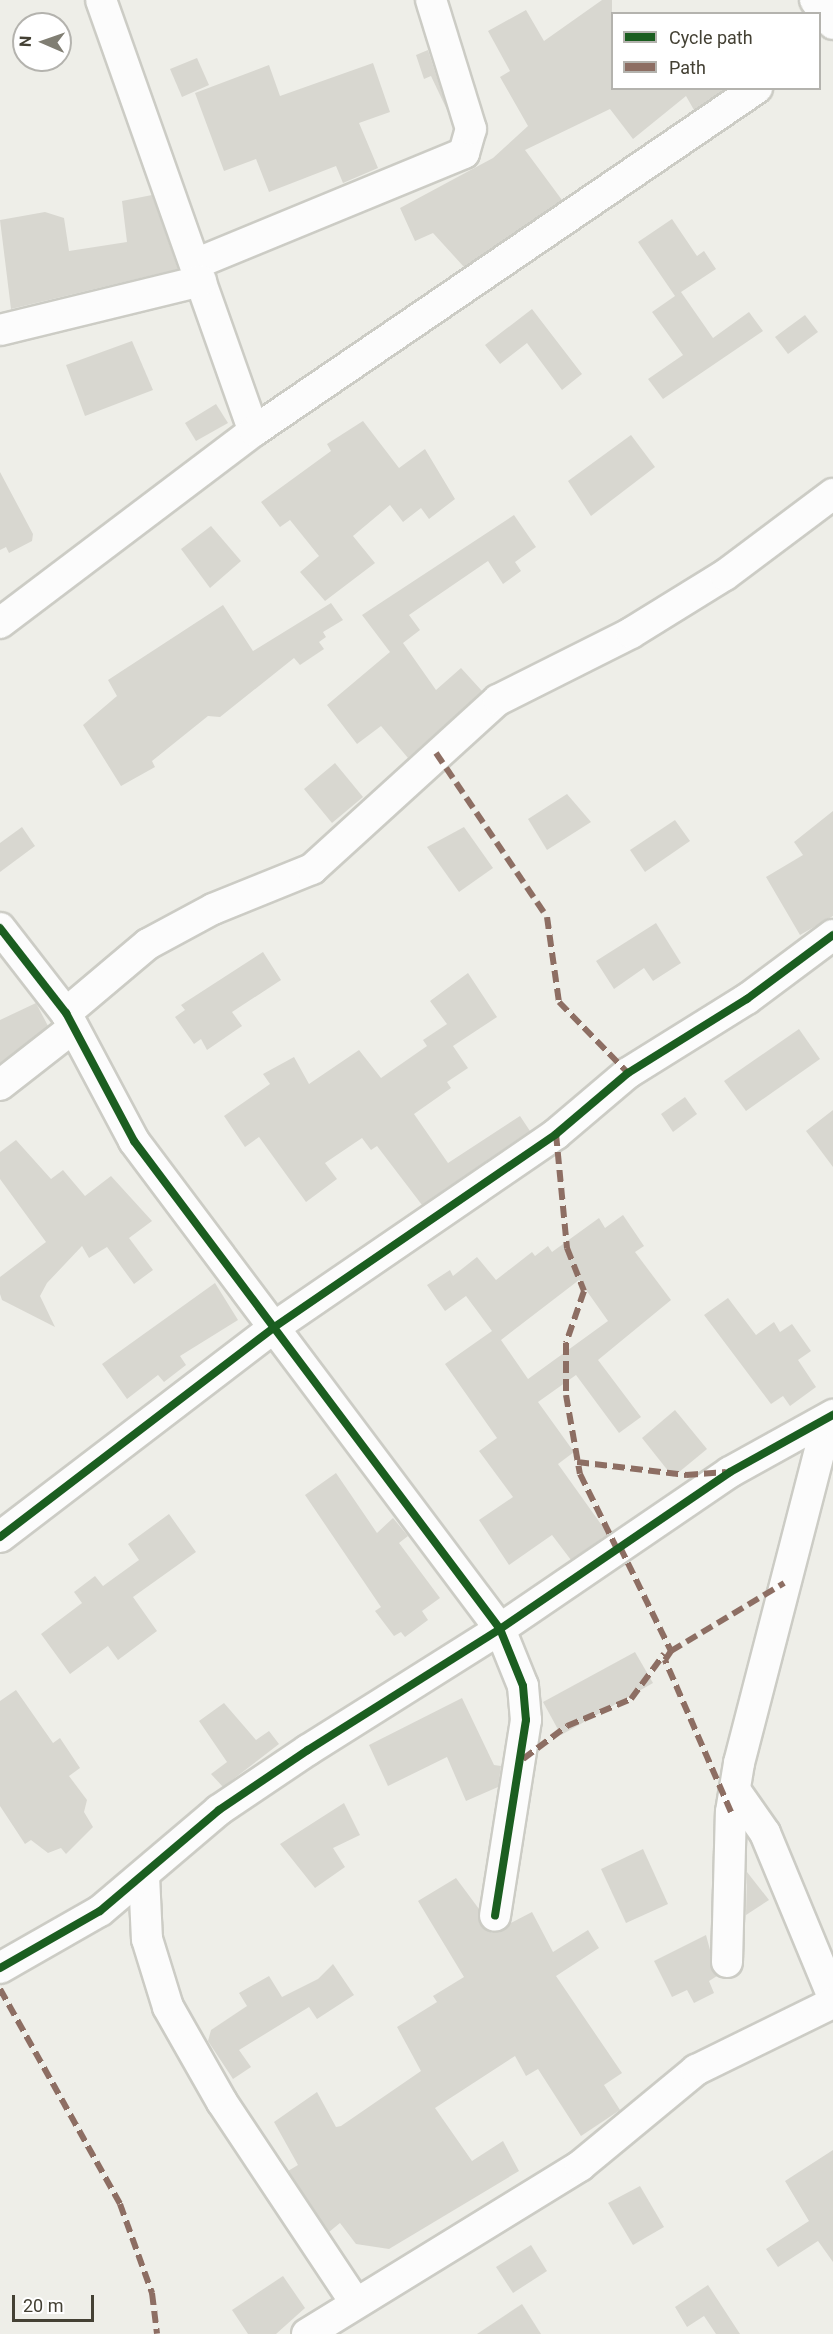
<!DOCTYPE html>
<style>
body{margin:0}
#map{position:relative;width:833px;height:2334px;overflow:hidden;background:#eeeee8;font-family:Roboto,sans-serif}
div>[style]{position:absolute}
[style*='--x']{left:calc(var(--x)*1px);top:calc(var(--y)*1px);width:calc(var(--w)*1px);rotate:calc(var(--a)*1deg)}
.building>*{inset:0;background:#d8d7d0}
.roads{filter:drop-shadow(2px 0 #ccccc5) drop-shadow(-2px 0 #ccccc5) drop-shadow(0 2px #ccccc5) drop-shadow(0 -2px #ccccc5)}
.street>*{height:30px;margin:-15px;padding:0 15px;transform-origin:15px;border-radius:15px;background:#fcfcfc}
.quiet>*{height:6px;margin-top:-3px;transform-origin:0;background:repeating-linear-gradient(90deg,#8d6e63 0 12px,transparent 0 18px)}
.cycleway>*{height:8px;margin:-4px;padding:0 4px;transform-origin:4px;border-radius:4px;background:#1b5e20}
span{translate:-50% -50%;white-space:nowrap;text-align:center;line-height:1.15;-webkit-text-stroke:4.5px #fff;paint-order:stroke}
.legend{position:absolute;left:611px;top:12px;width:210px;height:78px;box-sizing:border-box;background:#fff;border:2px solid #b4b3ae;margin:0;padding:8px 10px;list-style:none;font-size:18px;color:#444134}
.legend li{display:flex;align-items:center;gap:12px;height:30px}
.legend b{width:30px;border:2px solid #b4b3ae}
.north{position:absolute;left:12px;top:12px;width:60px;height:60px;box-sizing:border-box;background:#fff;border:2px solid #b4b3ae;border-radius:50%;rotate:272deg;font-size:16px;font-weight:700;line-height:24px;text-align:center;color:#444134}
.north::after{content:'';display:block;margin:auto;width:21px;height:27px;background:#807e73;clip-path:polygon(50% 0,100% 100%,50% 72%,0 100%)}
.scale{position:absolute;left:12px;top:2295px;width:82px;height:27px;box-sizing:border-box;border:3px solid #444134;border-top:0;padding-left:8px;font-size:18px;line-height:21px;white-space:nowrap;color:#444134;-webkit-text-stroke:4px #fff;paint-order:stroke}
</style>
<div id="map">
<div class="building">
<i style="clip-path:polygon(602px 0,612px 0,612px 88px,726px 88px,694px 110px,686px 96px,633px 139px,610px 109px,525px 150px,562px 200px,464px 267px,433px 233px,415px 241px,400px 208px,493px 158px,528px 126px,500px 77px,510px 71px,488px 31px,526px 10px,544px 41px)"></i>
<i style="clip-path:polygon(428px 50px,448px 112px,431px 76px,424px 79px,416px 55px)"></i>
<i style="clip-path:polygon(197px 58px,209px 85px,182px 97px,170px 69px)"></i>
<i style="clip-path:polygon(373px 63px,390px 112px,359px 123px,378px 168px,343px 183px,336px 166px,269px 192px,256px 159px,224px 171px,195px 93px,269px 65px,280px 96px)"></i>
<i style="clip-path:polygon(152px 195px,178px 269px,11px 309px,0 220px,45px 212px,64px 218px,69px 251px,127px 242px,122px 201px)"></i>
<i style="clip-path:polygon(672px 219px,697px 256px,704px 251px,716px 269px,681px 292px,713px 338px,749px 312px,763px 331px,663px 399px,648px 379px,683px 355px,652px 312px,675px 296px,638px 242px)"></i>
<i style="clip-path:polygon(532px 309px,582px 374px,562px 390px,527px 343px,500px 364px,485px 345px)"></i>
<i style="clip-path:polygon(805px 315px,818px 332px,788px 354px,775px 337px)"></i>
<i style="clip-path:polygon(132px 341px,153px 390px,85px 416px,66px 365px)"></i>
<i style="clip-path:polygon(216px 404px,228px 423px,196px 441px,185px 423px)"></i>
<i style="clip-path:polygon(363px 421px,399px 468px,425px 449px,455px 499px,429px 519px,421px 508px,403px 522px,390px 505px,353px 536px,375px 563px,325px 601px,300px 572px,319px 556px,290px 520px,280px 527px,261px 502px,331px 451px,327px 444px)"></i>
<i style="clip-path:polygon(631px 435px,655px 467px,591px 516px,568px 481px)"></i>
<i style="clip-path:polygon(0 472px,33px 534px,32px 541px,9px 553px,6px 547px,0 550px)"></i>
<i style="clip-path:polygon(514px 515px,536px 547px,515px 562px,521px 571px,503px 584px,488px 561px,409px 615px,420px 630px,403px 643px,436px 690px,461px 668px,482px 691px,408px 758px,381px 726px,357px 744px,327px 705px,390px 652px,362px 615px)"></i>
<i style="clip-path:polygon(211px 526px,241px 561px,210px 588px,181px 549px)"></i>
<i style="clip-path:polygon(331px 603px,343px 620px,323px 632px,326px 637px,319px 642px,324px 649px,300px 665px,294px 658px,220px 717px,208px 716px,152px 761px,155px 767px,121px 786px,83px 725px,117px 696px,108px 680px,223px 605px,253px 651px)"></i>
<i style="clip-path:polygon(335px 763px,363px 797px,332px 823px,304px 789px)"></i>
<i style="clip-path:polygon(567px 794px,591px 822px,547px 850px,528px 819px)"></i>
<i style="clip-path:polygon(833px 811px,833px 916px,800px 935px,766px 877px,803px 855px,794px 842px)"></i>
<i style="clip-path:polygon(675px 820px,690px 841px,645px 872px,630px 850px)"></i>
<i style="clip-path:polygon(22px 827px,35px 846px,0 872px,0 843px)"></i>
<i style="clip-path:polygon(464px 827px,493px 868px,459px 892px,427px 847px)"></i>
<i style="clip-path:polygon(656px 923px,681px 963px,653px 981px,644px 968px,614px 989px,596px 961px)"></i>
<i style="clip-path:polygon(263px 952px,281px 980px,232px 1012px,242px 1026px,207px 1050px,201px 1039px,194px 1044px,175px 1017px,185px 1010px,181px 1005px)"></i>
<i style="clip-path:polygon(468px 973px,497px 1017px,453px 1046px,468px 1068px,447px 1082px,451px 1088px,414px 1114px,448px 1163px,520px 1116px,530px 1131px,422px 1205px,377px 1146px,371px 1150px,362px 1138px,325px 1163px,337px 1179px,306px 1202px,259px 1137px,245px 1147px,224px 1116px,270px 1084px,263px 1074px,294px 1057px,309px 1084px,359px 1050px,381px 1078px,427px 1046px,423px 1040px,447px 1024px,430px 1001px)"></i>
<i style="clip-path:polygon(36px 1003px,48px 1026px,0 1063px,0 1020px)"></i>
<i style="clip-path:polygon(799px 1029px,820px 1059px,746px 1111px,724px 1081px)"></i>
<i style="clip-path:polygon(685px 1097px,697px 1114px,673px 1132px,661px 1114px)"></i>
<i style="clip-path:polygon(833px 1110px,833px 1167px,806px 1131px)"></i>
<i style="clip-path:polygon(16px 1140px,51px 1179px,63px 1170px,85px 1196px,111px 1176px,152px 1221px,129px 1238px,153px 1270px,134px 1284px,107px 1247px,89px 1258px,82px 1246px,47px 1283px,40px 1296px,55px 1327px,2px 1300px,0 1294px,0 1277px,46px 1242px,0 1179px,0 1152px)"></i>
<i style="clip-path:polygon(evenodd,623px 1215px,644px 1246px,635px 1252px,671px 1300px,598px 1360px,641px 1417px,619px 1433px,576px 1375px,538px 1402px,574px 1452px,558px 1464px,608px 1534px,571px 1560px,552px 1535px,509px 1565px,479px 1520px,513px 1497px,479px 1451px,497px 1438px,445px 1364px,492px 1331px,466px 1296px,445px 1311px,427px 1285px,450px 1270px,453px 1276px,477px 1257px,496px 1280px,532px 1252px,535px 1256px,548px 1246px,552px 1252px,599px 1218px,605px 1228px,623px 1215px,579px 1280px,608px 1321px,528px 1379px,501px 1340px,579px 1280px)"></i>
<i style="clip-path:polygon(215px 1283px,238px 1320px,180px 1356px,186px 1365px,164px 1382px,158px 1375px,127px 1399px,102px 1364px)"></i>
<i style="clip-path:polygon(728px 1298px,756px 1335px,774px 1322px,780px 1332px,792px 1324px,811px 1351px,798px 1360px,816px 1387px,790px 1406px,783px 1396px,771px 1404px,704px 1315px)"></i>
<i style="clip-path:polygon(675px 1410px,707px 1449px,673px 1477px,642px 1438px)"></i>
<i style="clip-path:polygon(336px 1473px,377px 1533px,393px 1518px,408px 1536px,399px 1543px,440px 1598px,422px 1611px,428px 1620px,405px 1637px,401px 1632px,394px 1636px,375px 1611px,381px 1607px,305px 1495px)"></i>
<i style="clip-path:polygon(169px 1514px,196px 1552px,133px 1597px,157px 1631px,118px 1660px,108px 1646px,70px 1674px,41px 1634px,82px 1603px,74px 1592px,95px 1576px,103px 1586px,139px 1560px,128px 1544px)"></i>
<i style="clip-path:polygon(635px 1652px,653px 1683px,561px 1735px,543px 1702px)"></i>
<i style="clip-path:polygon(16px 1690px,53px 1743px,60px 1738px,80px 1768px,69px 1776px,87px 1800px,84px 1812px,93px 1827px,66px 1854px,61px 1848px,48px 1853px,31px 1840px,25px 1844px,0 1806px,0 1701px)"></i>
<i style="clip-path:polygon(462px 1698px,494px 1765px,501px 1766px,498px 1787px,466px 1801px,447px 1757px,388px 1786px,369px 1745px)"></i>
<i style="clip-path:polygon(224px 1703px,256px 1740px,269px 1731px,279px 1744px,223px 1787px,211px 1774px,227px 1762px,199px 1721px)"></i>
<i style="clip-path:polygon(344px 1803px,360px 1835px,333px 1848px,345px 1867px,315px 1888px,280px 1844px)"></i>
<i style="clip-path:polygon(643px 1849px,668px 1904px,626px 1923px,601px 1869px)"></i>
<i style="clip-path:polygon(747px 1872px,769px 1900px,746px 1915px)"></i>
<i style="clip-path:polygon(456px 1878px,479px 1909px,479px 1923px,492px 1933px,532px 1912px,553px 1952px,588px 1930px,599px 1948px,556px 1976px,622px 2073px,604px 2085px,620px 2110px,581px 2136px,538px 2069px,526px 2076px,515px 2056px,435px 2108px,472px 2161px,503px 2141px,519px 2171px,389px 2249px,356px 2244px,340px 2223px,329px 2232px,288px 2171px,298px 2165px,274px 2122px,317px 2092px,336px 2127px,341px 2126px,421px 2071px,397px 2027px,437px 2002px,433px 1996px,464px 1977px,418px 1901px)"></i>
<i style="clip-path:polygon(706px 1935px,717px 1976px,709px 1981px,714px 1993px,694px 2003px,687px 1990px,672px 1997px,654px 1961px)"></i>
<i style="clip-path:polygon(333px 1964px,354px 1995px,317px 2019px,309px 2007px,239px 2050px,251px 2067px,233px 2079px,208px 2041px,211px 2030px,247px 2006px,239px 1993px,269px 1976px,282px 1997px,318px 1979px)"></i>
<i style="clip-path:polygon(833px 2150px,833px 2262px,818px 2241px,778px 2267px,766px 2249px,809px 2221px,785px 2181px)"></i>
<i style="clip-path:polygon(640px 2186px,664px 2227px,633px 2245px,608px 2203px)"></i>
<i style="clip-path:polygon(531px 2245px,547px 2271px,513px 2293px,496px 2267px)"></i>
<i style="clip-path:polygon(283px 2276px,305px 2308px,276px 2334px,248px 2334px,232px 2310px)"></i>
<i style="clip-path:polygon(708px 2285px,740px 2334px,716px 2334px,704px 2316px,687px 2327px,675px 2307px)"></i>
<i style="clip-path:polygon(522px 2304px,541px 2334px,477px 2334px)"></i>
</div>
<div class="roads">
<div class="street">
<i style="--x:101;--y:0;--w:457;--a:70.5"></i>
<i style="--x:815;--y:0;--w:30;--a:53"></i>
<i style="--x:195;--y:264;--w:291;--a:-22.4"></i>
<i style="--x:464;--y:153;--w:25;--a:-74"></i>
<i style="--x:471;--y:129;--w:135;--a:-107.2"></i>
<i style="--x:0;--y:330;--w:207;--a:-13.7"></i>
<i style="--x:0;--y:623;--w:318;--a:-37.1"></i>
<i style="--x:254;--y:431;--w:609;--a:-34.29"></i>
<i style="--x:0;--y:928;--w:108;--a:52.2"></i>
<i style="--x:66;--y:1013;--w:145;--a:62"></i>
<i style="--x:134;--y:1141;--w:610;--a:53.13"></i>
<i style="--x:500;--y:1629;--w:61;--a:68"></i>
<i style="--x:523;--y:1686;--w:34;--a:85"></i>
<i style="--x:526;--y:1720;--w:198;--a:99"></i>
<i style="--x:66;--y:1013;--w:107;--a:-40.1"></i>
<i style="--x:148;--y:944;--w:74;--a:-28.3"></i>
<i style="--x:213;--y:909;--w:107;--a:-22"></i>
<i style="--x:312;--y:869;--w:251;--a:-42.3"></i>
<i style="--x:498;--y:700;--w:149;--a:-26.7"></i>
<i style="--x:631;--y:633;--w:110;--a:-31.7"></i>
<i style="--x:725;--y:575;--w:135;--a:-36.9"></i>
<i style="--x:0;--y:1085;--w:93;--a:-38"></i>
<i style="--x:0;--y:1537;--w:344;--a:-37.4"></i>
<i style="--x:273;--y:1328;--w:343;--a:-34.4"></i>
<i style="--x:556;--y:1134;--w:94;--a:-40.3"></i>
<i style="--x:628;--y:1073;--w:140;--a:-31.9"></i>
<i style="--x:747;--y:999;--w:107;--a:-36.7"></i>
<i style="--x:735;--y:1790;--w:52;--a:55.1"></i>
<i style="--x:765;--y:1833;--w:178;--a:67.5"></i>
<i style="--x:144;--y:1876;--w:63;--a:87.3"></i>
<i style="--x:147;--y:1939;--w:71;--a:72.8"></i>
<i style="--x:168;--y:2007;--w:109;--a:60.4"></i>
<i style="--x:222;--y:2102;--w:239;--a:56.4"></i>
<i style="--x:727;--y:1962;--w:150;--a:-88.5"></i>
<i style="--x:731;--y:1812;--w:50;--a:-80.7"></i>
<i style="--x:739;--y:1763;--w:355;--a:-75.5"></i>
<i style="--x:0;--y:1968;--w:115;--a:-29.7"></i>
<i style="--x:100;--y:1911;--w:156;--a:-40.3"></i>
<i style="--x:219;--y:1810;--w:107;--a:-34"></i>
<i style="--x:308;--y:1750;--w:227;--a:-32.2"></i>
<i style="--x:500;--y:1629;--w:278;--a:-34.3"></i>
<i style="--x:730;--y:1472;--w:118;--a:-29"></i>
<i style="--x:307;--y:2334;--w:321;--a:-31.6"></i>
<i style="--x:580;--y:2166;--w:151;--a:-39.6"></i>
<i style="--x:696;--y:2070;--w:153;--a:-26.1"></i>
</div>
</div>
<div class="quiet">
<i style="--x:436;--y:753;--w:198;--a:55.9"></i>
<i style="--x:547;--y:917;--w:86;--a:82"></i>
<i style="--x:559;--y:1002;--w:99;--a:45.8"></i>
<i style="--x:556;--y:1134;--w:115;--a:84.5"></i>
<i style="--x:567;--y:1248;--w:46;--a:68.4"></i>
<i style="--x:584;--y:1291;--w:55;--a:109.1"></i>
<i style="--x:566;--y:1343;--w:52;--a:90"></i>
<i style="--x:566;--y:1395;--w:80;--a:80"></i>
<i style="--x:580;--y:1474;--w:84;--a:63.7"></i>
<i style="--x:577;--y:1462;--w:110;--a:6.8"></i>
<i style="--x:686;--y:1475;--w:40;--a:-4.3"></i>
<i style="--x:620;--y:1547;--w:116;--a:63.9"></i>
<i style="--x:523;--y:1759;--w:55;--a:-36.9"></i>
<i style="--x:567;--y:1726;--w:69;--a:-22.9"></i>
<i style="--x:631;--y:1699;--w:56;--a:-53.7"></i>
<i style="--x:731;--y:1812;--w:166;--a:-113.5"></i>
<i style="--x:665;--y:1660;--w:11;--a:-56"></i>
<i style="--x:671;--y:1651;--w:132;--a:-31"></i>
<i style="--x:0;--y:1989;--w:246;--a:60.8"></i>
<i style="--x:120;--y:2204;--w:95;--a:70.2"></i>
<i style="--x:152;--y:2293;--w:41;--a:83"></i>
</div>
<div class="cycleway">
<i style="--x:0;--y:928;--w:108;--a:52.2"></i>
<i style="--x:66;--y:1013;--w:145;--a:62"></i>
<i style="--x:134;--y:1141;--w:610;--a:53.13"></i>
<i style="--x:500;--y:1629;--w:61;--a:68"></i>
<i style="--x:523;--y:1686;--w:34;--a:85"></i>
<i style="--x:526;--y:1720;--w:198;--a:99"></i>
<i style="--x:0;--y:1537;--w:344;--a:-37.4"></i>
<i style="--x:273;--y:1328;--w:343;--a:-34.4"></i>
<i style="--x:556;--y:1134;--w:94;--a:-40.3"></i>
<i style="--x:628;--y:1073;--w:140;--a:-31.9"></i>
<i style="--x:747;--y:999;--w:107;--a:-36.7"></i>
<i style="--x:0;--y:1968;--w:115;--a:-29.7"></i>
<i style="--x:100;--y:1911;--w:156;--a:-40.3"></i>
<i style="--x:219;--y:1810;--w:107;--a:-34"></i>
<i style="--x:308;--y:1750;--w:227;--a:-32.2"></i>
<i style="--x:500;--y:1629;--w:278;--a:-34.3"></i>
<i style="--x:730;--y:1472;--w:118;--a:-29"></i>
</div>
<ul class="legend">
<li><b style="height:8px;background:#1b5e20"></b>Cycle path</li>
<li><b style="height:8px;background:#8d6e63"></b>Path</li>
</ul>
<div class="north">N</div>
<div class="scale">20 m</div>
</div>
